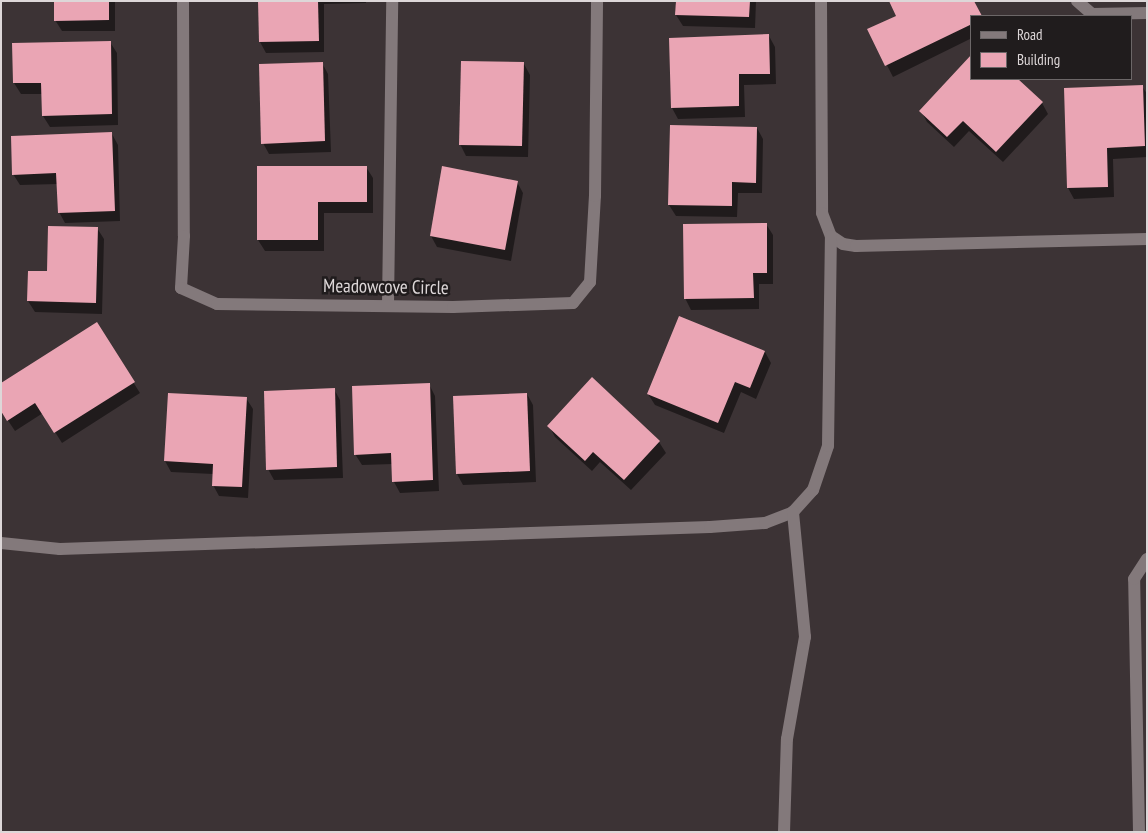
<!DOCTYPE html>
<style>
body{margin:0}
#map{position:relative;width:1148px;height:833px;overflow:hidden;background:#3c3335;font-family:"PT Sans Narrow",sans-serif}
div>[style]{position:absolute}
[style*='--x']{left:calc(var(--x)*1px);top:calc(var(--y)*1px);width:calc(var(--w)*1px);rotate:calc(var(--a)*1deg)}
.shadow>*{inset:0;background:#0007}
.building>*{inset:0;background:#eaa5b4}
.service>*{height:12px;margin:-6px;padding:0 6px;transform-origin:6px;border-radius:6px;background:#83797b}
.minor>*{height:12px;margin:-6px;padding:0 6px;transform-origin:6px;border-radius:6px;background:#83797b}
span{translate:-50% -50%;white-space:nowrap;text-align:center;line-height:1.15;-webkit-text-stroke:5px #201c1d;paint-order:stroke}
.street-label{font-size:19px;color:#ddd7d8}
.frame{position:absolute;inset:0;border:2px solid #ddd7d8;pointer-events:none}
.legend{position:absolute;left:970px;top:15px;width:162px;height:65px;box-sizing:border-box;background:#201c1d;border:1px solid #6c6768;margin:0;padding:6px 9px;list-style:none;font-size:15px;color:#ddd7d8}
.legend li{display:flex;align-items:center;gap:10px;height:25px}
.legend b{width:25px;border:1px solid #6c6768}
</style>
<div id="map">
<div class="shadow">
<i style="clip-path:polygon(55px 1px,115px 1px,115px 31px,62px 31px,55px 20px)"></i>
<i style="clip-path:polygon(259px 1px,366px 1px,366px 3px,324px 4px,324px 52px,266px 53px,260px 42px)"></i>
<i style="clip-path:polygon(677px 1px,756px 1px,755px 28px,683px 26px,676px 15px)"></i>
<i style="clip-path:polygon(890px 1px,974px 1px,981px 16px,972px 16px,972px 38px,893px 77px,869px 30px,897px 16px)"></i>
<i style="clip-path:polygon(769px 36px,775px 47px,776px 84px,744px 85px,745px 117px,678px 119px,672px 108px)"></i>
<i style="clip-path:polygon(110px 42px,117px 53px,118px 125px,50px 127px,43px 116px,43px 94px,21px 94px,14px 83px)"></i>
<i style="clip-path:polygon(322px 63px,328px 74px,331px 152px,269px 154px,263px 143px)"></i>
<i style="clip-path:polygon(524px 64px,530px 75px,528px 157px,466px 156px,460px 144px)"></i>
<i style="clip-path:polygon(972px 79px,1016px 79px,1042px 103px,1048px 114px,1003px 162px,969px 131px,954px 147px,927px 122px,921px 111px)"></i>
<i style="clip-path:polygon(1142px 86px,1147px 94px,1147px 157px,1113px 159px,1114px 197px,1074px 199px,1068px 188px)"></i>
<i style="clip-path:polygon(757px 128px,763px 139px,762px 193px,738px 193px,737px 217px,676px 216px,669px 205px)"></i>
<i style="clip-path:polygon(112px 134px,118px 145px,120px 221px,65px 223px,59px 212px,58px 184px,20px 185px,13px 174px)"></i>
<i style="clip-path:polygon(366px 167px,373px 178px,373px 213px,324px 213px,324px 251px,265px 251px,258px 240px)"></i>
<i style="clip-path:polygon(443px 168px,517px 182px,523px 193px,511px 261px,437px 247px,431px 236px)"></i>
<i style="clip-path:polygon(766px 224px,773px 235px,773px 284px,759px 284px,759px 309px,691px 310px,685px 298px)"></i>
<i style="clip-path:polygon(97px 228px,104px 239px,102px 314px,35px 312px,28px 301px,29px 272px,48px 273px)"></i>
<i style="clip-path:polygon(96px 324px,140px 393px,62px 443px,43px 413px,15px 431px,1px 410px)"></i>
<i style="clip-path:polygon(765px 352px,771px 363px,756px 399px,741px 392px,724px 433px,655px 405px,648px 394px)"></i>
<i style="clip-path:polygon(429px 384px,435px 396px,439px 491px,400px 493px,394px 482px,393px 464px,362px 465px,355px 454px)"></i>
<i style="clip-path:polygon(334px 389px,340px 400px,343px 478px,274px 480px,268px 469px)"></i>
<i style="clip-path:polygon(527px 394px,533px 405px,536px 482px,463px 485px,457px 474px)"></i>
<i style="clip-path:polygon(246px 398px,253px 409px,248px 498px,219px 496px,213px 485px,213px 474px,171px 472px,165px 461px)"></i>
<i style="clip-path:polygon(549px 426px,659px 442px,666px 453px,631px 490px,600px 462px,592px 471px,555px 437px)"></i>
</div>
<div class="building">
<i style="clip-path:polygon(54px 1px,109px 1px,109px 20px,54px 21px)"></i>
<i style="clip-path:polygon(258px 1px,318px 1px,319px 41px,259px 42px)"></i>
<i style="clip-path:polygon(676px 1px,750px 1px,749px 17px,675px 15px)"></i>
<i style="clip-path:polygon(889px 1px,974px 1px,982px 16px,972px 16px,972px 24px,885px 66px,867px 29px,896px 16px)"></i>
<i style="clip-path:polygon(769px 34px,770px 74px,739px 74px,739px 106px,671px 108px,669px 38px)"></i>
<i style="clip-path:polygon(111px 41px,112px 114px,42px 116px,41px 83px,13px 83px,12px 43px)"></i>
<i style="clip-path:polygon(972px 54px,972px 79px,1018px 79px,1043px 102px,996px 152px,963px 121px,947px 137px,919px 111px)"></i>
<i style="clip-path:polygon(461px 61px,524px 62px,522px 146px,459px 145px)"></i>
<i style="clip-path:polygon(323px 62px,325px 141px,261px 144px,259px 64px)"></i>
<i style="clip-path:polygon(1143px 85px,1145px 146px,1107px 148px,1108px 187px,1067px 188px,1064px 88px)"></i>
<i style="clip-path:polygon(670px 125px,757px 127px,756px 183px,732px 182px,732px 206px,668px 205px)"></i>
<i style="clip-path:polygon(112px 132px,115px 211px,58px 213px,56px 173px,12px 175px,11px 136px)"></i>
<i style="clip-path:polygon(257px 166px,367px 166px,367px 202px,318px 202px,318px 240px,257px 240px)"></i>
<i style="clip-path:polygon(442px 166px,518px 181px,505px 250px,430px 236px)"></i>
<i style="clip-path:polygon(767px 223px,767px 273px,753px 273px,754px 298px,684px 299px,683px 224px)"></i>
<i style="clip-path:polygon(48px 226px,98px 227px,96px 303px,27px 301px,28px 271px,47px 271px)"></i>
<i style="clip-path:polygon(679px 316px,765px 351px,750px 388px,735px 382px,718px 423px,647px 394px)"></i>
<i style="clip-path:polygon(97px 322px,135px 382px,54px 433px,35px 403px,7px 421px,1px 411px,1px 383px)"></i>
<i style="clip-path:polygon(592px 377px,660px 441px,624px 480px,593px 452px,585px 461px,547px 426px)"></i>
<i style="clip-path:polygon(430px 383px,433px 480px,392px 482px,391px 453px,354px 455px,352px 386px)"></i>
<i style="clip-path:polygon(335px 388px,337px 467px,266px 470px,264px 391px)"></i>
<i style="clip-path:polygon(168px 393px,247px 397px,242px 487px,212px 486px,213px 464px,164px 461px)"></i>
<i style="clip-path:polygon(527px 393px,530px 471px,456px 474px,453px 396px)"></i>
</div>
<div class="service">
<i style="--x:821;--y:1;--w:212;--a:89.7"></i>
<i style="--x:822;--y:213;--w:25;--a:69"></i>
<i style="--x:831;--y:236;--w:14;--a:34"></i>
<i style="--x:843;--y:244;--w:13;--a:9"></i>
<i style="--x:856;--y:246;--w:291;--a:-1.4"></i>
<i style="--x:388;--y:304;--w:303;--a:-89.2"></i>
<i style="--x:1;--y:543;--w:59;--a:5.8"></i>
<i style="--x:60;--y:549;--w:650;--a:-1.94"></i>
<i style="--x:710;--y:527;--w:55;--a:-4.2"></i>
<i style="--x:765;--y:523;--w:30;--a:-21"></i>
<i style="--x:793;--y:512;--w:30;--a:-48"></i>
<i style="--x:813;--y:490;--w:46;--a:-71.2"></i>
<i style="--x:828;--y:446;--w:210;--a:-89.2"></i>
<i style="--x:784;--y:832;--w:93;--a:-88.2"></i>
<i style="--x:787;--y:739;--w:104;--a:-80"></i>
<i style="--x:805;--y:637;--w:126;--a:-95.5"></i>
<i style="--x:1139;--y:832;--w:253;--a:-91.1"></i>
<i style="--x:1134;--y:579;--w:24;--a:-57"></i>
</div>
<div class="minor">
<i style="--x:183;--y:1;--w:235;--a:89.8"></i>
<i style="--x:184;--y:236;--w:52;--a:93.3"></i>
<i style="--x:181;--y:288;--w:39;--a:24"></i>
<i style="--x:217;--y:304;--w:236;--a:0.7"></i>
<i style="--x:453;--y:307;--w:120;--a:-1.9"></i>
<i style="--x:573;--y:303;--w:27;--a:-51"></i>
<i style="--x:590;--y:282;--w:86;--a:-86.7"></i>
<i style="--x:595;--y:196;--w:195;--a:-89.4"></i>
<i style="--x:1077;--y:1;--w:20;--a:41"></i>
<i style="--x:1092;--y:14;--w:55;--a:-1"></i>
</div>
<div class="street-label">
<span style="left:386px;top:287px;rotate:1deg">Meadowcove Circle</span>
</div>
<div class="frame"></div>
<ul class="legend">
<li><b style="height:6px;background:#83797b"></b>Road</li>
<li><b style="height:14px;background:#eaa5b4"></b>Building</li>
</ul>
</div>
